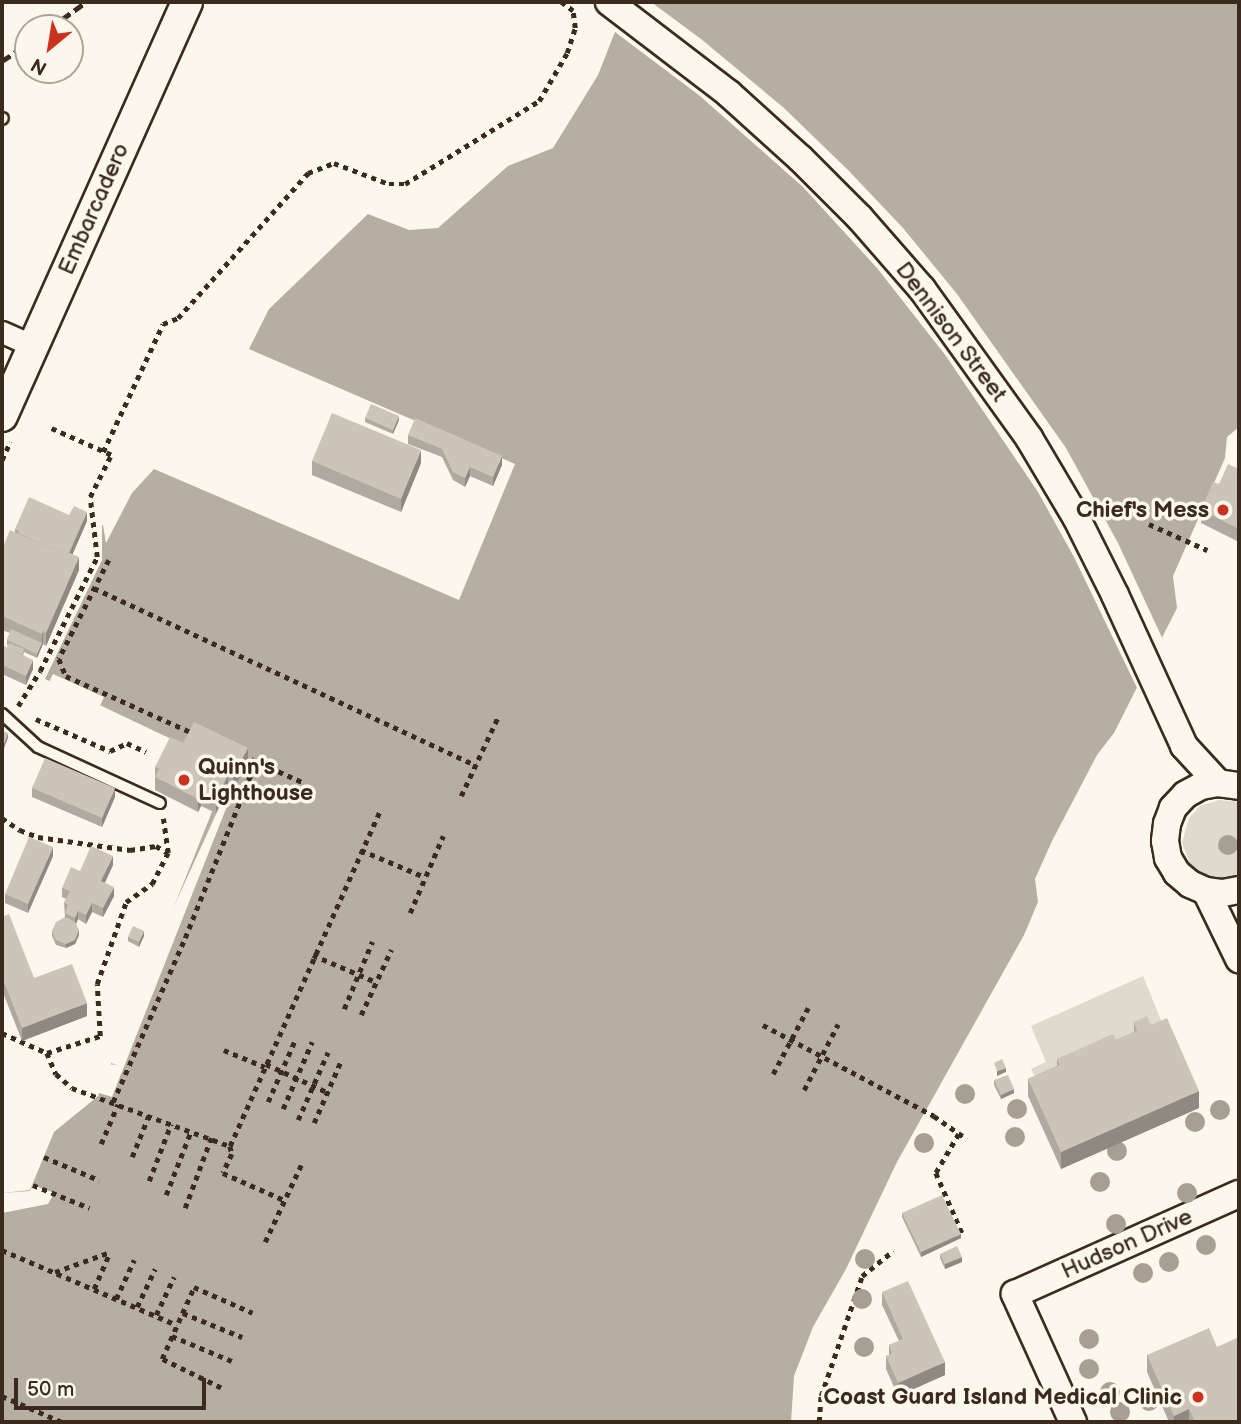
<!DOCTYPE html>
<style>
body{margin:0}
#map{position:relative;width:1241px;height:1424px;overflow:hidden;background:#fbf7ec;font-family:"Balsamiq Sans",sans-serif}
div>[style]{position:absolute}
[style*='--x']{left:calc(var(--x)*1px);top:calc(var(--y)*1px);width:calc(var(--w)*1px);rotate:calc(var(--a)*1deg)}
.green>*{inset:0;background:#dfd9ce}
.water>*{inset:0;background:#b6aea2}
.pier>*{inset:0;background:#fbf7ec}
.path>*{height:4.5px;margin-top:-2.25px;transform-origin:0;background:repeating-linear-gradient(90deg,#3b2a1e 0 5px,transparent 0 10px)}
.roads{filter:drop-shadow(2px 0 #3b2a1e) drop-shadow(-2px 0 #3b2a1e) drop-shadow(0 2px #3b2a1e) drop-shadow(0 -2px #3b2a1e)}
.service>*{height:10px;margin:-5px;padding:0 5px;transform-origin:5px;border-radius:5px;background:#fbf7ec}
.minor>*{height:21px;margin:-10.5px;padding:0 10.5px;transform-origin:10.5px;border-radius:10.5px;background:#fbf7ec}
.tertiary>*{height:26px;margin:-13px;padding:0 13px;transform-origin:13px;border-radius:13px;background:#fbf7ec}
.secondary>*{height:30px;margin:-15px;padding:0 15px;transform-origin:15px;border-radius:15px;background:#fbf7ec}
.rail>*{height:5px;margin-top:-2.5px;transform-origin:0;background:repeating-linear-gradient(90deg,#3b2a1e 0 10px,transparent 0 15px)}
.trees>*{width:20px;height:20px;margin:-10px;border-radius:50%;background:#a89e93}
.wall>*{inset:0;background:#afa99f}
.shaded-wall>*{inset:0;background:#8f8982}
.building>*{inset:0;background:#ccc4b9}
.dots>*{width:19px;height:19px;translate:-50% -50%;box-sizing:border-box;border:4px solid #fbf7ec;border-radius:50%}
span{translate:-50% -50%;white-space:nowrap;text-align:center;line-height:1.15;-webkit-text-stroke:7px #fbf7ec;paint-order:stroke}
.street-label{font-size:23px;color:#3b2a1e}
.poi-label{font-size:23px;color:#3b2a1e;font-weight:700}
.right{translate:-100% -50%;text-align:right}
.left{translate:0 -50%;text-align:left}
.frame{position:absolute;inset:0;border:4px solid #3b2a1e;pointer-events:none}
.north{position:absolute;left:14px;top:14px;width:70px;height:70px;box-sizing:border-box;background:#fbf7ec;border:2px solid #aea59a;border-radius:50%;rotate:210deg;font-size:19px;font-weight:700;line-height:28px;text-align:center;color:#3b2a1e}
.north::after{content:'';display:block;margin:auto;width:24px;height:32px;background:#c8321e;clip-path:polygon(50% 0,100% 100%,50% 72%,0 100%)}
.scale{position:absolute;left:14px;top:1378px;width:192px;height:32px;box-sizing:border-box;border:4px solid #3b2a1e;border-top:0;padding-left:9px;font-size:21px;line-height:24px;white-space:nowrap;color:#3b2a1e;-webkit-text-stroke:5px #fbf7ec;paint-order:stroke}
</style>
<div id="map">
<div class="green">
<i style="clip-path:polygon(1219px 800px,1239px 802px,1239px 880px,1230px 883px,1203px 877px,1190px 864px,1182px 843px,1189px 818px,1200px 806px)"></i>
<i style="clip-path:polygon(1143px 976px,1167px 1035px,1042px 1090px,1031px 1069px,1046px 1062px,1031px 1026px)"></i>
</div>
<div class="water">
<i style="clip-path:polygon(600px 2px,1239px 2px,1239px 427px,1227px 437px,1225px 458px,1173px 576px,1177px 608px,1114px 733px,1097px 755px,1052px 841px,1035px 879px,1038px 902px,1024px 935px,897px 1162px,846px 1269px,813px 1327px,794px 1376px,791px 1422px,2px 1422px,2px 1193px,30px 1190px,54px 1132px,98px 1096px,230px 767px,45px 679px,102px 560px,102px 526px,254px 293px,363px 197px,425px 214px,551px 127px,601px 11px)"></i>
</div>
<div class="pier">
<i style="clip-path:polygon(597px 2px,651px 2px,701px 39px,784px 108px,849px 171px,903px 228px,957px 294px,1066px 448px,1118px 543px,1165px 644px,1139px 692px,1074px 557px,1038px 492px,946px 356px,877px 268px,803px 187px,700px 96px,615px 32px,598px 75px,553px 148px,508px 166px,438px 228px,409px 230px,368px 214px,269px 309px,249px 349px,515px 464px,459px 600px,154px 469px,132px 493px,106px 543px,102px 519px,220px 338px,223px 339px,252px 291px,361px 194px,424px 211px,484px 160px,549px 125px,597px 10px)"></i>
<i style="clip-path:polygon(53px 674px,104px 697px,99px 708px,48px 684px)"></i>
<i style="clip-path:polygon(228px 788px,233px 791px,112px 1097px,96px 1092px,107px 1064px,117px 1065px,111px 1063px,165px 926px)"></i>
<i style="clip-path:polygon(33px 1185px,54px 1193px,48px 1204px,2px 1213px,2px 1193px,30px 1191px)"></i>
</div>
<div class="path">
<i style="--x:103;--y:452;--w:141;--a:-64.9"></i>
<i style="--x:163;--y:324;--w:16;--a:-22"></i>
<i style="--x:178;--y:318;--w:195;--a:-48.1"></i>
<i style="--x:308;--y:173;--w:28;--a:-21"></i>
<i style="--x:334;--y:163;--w:59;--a:20.9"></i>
<i style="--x:389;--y:184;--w:16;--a:0"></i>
<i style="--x:405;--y:184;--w:158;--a:-31.8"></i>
<i style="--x:539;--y:101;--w:56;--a:-59.7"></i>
<i style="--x:567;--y:53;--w:26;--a:-72"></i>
<i style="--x:575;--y:28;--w:17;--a:-97"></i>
<i style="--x:573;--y:11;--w:15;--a:-143"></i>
<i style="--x:2;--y:460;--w:20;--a:-66"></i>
<i style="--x:1149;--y:524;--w:64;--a:24.1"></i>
<i style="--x:109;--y:560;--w:111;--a:116.8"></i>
<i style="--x:59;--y:659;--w:18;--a:68"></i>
<i style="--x:66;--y:676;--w:139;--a:24.2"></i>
<i style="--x:94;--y:588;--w:421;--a:24.9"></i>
<i style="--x:18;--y:706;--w:41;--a:-57.8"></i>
<i style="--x:40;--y:671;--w:127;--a:-63.4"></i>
<i style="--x:97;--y:557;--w:60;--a:-96.7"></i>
<i style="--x:90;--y:497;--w:47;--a:-63.4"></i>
<i style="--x:111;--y:455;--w:69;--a:-156"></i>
<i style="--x:36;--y:719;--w:81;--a:23.4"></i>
<i style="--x:110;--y:751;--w:19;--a:-25"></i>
<i style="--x:127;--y:743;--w:21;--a:25"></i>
<i style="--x:242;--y:755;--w:66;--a:24.2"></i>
<i style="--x:461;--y:796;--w:89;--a:-64.9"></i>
<i style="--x:2;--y:818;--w:22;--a:34"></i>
<i style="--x:20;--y:830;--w:19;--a:21"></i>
<i style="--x:38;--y:837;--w:93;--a:8"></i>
<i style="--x:130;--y:850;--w:26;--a:-9"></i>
<i style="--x:156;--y:846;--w:13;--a:29"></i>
<i style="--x:361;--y:850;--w:69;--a:22.9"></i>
<i style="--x:410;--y:913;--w:84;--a:-66.8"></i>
<i style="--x:313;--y:955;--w:69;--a:23.2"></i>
<i style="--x:344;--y:1009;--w:73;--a:-67.3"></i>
<i style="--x:361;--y:1015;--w:72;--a:-65.2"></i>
<i style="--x:763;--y:1025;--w:194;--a:28"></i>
<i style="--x:934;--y:1116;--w:40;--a:34.9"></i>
<i style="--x:2;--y:1033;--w:49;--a:24"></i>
<i style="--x:47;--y:1053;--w:56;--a:-17.8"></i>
<i style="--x:100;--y:1036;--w:52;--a:-93.3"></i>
<i style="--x:97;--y:984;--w:87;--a:-70.5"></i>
<i style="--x:126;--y:902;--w:32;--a:-35"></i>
<i style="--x:152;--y:884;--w:35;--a:-63"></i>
<i style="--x:168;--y:853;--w:35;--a:-98"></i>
<i style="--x:224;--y:1050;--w:44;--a:22.5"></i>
<i style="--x:47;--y:1053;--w:23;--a:67"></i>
<i style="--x:56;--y:1074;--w:21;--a:41"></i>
<i style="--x:72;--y:1088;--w:168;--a:20.2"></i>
<i style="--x:230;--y:1146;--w:368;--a:-65.9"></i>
<i style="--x:266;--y:1064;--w:67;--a:24.7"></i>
<i style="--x:773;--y:1074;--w:75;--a:-62.1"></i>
<i style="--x:804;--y:1090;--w:74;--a:-62.7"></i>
<i style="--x:113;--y:1102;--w:179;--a:-66.3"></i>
<i style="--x:185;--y:938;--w:191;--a:-68.1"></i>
<i style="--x:268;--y:1102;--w:70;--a:-66.4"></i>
<i style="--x:283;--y:1109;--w:73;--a:-66.6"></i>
<i style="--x:298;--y:1120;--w:74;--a:-66.2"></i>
<i style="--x:314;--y:1123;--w:68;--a:-66.5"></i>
<i style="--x:959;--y:1134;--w:45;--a:120.5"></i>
<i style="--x:936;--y:1173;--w:68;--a:66.5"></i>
<i style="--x:101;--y:1144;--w:43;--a:-67"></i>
<i style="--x:230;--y:1146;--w:8;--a:76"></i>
<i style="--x:232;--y:1154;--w:21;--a:115"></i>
<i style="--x:223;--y:1173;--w:67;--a:23.9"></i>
<i style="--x:44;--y:1157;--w:60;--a:22.7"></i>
<i style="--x:132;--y:1157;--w:45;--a:-68"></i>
<i style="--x:149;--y:1181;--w:61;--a:-68.9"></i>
<i style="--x:33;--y:1185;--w:61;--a:22"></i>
<i style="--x:166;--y:1195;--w:69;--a:-68.7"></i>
<i style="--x:185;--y:1208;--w:75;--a:-69.6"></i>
<i style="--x:265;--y:1242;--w:85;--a:-64.9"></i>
<i style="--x:2;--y:1250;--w:190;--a:23.2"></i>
<i style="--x:55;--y:1272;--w:59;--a:-20"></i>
<i style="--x:94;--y:1289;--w:40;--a:-66.6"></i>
<i style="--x:116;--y:1299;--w:43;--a:-65.2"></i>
<i style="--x:137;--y:1307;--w:42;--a:-64.7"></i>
<i style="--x:183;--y:1313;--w:64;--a:22.1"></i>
<i style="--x:156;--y:1315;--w:42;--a:-64.7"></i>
<i style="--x:172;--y:1336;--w:65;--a:22.6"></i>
<i style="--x:221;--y:1388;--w:66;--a:-153.8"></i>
<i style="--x:162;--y:1359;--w:79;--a:-66"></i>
<i style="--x:194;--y:1287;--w:64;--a:23.8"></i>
<i style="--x:2;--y:1396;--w:65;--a:23.4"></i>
<i style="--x:819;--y:1422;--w:26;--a:-86"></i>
<i style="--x:821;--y:1396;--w:127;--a:-71.1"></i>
<i style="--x:862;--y:1276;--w:40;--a:-39"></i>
</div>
<div class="roads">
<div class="service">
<i style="--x:2;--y:119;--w:1;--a:-45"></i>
<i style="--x:2;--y:714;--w:49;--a:42.5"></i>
<i style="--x:38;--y:747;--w:134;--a:24.7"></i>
</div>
<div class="minor">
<i style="--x:2;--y:332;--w:34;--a:24"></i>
</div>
<div class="tertiary">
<i style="--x:609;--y:2;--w:150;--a:37.4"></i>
<i style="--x:728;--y:93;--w:97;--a:42.1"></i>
<i style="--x:800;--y:158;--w:85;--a:45"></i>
<i style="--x:860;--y:218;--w:94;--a:48.9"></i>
<i style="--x:922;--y:289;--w:183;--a:54.3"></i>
<i style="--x:1029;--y:438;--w:92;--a:59.3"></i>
<i style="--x:1076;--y:517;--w:87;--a:63.4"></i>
<i style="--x:1115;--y:595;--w:166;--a:65.4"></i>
<i style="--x:1184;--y:746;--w:50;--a:47.4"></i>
<i style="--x:1239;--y:786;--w:21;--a:-172"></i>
<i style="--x:1218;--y:783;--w:17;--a:170"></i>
<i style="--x:1201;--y:786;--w:18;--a:151"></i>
<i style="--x:1185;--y:795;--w:18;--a:133"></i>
<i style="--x:1173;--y:808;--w:17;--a:111"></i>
<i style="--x:1167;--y:824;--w:17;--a:97"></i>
<i style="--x:1165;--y:841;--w:17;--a:80"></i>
<i style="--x:1168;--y:858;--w:17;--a:59"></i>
<i style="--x:1177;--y:873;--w:17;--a:40"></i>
<i style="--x:1190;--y:884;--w:17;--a:24"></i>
<i style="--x:1206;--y:891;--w:17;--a:7"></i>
<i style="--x:1223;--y:893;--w:16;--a:-11"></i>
<i style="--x:1206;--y:891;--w:76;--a:64.1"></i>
<i style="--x:1073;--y:1422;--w:141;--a:-114.4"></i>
<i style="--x:1015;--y:1294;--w:245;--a:-24.1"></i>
</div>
<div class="secondary">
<i style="--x:2;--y:416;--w:453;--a:-65.9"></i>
</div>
</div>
<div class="rail">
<i style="--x:50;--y:28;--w:44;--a:-35.8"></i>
<i style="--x:2;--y:61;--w:31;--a:-33"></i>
</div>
<div class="trees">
<i style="left:1228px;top:845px"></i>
<i style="left:965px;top:1094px"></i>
<i style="left:1017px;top:1109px"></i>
<i style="left:1220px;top:1110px"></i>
<i style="left:1195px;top:1122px"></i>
<i style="left:1015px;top:1137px"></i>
<i style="left:924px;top:1143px"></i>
<i style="left:1117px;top:1151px"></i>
<i style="left:1100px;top:1182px"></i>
<i style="left:1187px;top:1193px"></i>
<i style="left:1116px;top:1224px"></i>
<i style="left:1206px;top:1245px"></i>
<i style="left:865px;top:1259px"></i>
<i style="left:1169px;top:1262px"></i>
<i style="left:1143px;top:1273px"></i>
<i style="left:862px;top:1299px"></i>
<i style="left:1089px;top:1339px"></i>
<i style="left:864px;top:1347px"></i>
<i style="left:1089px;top:1369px"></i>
<i style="left:1110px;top:1392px"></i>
<i style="left:1149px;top:1401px"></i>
<i style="left:1120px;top:1412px"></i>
</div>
<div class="wall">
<i style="clip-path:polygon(365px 418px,399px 420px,393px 434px,365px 422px)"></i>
<i style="clip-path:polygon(408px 435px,502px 465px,493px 486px,470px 476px,465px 487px,453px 480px,442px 457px,408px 444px)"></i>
<i style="clip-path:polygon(312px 461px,421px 463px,401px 512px,312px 475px)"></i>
<i style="clip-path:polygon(1239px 469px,1239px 542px,1201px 523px,1201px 510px,1219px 484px)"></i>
<i style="clip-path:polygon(69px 515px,87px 521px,72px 554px,79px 570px,46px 646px,43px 644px,37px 658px,24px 652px,23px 655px,33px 669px,26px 685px,2px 674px,2px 645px,7px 648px,8px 645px,7px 645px,7px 640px,10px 633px,2px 630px,2px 549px,15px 532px,15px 529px)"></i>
<i style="clip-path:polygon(183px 743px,248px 761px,233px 791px,228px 788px,216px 813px,201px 806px,198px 812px,155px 790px,155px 767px)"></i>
<i style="clip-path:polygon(32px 788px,115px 797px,102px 827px,32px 797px)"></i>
<i style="clip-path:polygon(53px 856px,28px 913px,5px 903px,5px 894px)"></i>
<i style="clip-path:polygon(113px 865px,105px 883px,114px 896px,103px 917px,92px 912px,86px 924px,78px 919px,76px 924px,79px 935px,75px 944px,66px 948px,56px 945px,52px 936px,52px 931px,65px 917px,64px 903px,66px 899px,62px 897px,62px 888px,80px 871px)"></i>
<i style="clip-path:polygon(2px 917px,34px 978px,87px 1016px,22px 1041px,2px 990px)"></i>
<i style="clip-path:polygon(144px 936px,139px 947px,128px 941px,128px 937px)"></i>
<i style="clip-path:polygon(1134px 1022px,1151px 1025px,1199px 1108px,1061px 1169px,1028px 1096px,1028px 1079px,1057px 1066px,1057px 1059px,1116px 1040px,1134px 1032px)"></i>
<i style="clip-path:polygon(994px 1080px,1014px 1093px,1001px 1099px,994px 1085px)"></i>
<i style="clip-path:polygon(902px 1213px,961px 1238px,921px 1257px,902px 1217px)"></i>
<i style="clip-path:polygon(940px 1254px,962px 1262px,945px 1269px,940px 1258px)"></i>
<i style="clip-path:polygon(882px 1292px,945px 1375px,898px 1396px,886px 1369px,886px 1356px,889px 1355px,889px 1345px,899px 1341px,882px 1305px)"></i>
<i style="clip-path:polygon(1217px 1347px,1239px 1422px,1169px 1422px,1147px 1372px,1147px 1355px)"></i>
</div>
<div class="shaded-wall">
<i style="clip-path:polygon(399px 416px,399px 420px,393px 434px,393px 430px)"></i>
<i style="clip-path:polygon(421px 450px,421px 463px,401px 512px,401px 499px)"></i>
<i style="clip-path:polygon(502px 456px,502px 465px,493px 486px,493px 477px)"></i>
<i style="clip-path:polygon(470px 467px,470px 476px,465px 487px,465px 478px)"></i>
<i style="clip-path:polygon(87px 512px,87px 521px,68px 565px,68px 556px)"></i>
<i style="clip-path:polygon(79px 557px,79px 570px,46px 646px,46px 633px)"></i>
<i style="clip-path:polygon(43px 631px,43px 644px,37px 658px,37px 654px,42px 643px,42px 634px)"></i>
<i style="clip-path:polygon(33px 660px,33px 669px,26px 685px,26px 676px)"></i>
<i style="clip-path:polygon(8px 733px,8px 738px,2px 753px,2px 749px)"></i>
<i style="clip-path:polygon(248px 748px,248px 761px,233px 791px,233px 778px)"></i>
<i style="clip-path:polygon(228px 775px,228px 788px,216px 813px,216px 800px)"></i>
<i style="clip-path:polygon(115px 788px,115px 797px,102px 827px,102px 818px)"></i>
<i style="clip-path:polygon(201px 793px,201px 806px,198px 812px,198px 799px)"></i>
<i style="clip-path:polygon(53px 847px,53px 856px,28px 913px,28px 904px)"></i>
<i style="clip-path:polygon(113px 856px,113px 865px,101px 890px,101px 881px)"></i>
<i style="clip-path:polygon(114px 887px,114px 896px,103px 917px,103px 908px)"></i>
<i style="clip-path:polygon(92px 903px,92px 912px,86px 924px,86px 915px)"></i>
<i style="clip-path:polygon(78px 911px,78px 919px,75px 926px,75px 918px)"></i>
<i style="clip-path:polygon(79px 930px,79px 935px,75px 944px,66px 948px,66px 944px)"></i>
<i style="clip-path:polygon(144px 931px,144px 936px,139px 947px,139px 942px)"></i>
<i style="clip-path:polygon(87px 1003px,87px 1016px,22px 1041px,22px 1028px)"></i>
<i style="clip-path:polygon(1006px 1068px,1006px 1072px,997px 1076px,997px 1071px)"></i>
<i style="clip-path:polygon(1014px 1089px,1014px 1093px,1001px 1099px,1001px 1095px)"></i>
<i style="clip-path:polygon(1199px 1091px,1199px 1108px,1061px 1169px,1061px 1152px)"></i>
<i style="clip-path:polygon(961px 1234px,961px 1238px,921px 1257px,921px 1252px)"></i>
<i style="clip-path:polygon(962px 1257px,962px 1262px,945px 1269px,945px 1264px)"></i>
<i style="clip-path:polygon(945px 1362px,945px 1375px,898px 1396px,898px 1383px)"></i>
<i style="clip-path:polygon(1189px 1409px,1189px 1422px,1174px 1422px,1174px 1416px)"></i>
</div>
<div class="building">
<i style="clip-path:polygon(371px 404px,399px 416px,393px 430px,365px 418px)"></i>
<i style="clip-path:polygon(332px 413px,421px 450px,401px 499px,312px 461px)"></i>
<i style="clip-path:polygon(415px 418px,502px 456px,493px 477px,470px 467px,465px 478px,453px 472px,442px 449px,408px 435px)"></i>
<i style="clip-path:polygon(1228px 464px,1239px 469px,1239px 529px,1201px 510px,1213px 482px,1219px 484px)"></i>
<i style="clip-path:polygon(29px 497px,69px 515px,74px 506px,87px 512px,69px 553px,63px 550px,61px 553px,18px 533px,19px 531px,15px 529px)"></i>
<i style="clip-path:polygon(10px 530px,61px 553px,63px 550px,79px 557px,46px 633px,43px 631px,42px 634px,2px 616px,2px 549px)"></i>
<i style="clip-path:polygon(11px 629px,42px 643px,37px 654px,7px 640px)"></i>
<i style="clip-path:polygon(9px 643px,24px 649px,22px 654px,7px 648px)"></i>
<i style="clip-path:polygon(2px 645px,33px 660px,26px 676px,2px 665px)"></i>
<i style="clip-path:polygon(194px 722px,248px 748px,233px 778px,228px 775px,216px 800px,201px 793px,198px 799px,155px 777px,159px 769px,155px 767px,170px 737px,183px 743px)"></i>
<i style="clip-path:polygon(2px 731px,8px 733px,2px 749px)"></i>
<i style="clip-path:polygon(45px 758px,115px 788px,102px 818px,32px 788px)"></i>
<i style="clip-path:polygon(29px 837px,53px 847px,28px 904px,5px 894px)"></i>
<i style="clip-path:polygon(91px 846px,113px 856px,101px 881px,114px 887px,103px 908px,92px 903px,86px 915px,78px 911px,75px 918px,65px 913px,68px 905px,64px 903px,70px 891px,62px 888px,71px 867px,80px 871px)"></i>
<i style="clip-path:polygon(9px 914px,34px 978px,72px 964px,87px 1003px,22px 1028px,2px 977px,2px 917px)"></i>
<i style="clip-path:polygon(65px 917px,75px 922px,79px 930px,75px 940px,66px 944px,56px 940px,52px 931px,56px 922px)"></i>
<i style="clip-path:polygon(133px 926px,144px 931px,139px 942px,128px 937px)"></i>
<i style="clip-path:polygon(1147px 1016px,1151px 1025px,1167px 1018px,1199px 1091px,1061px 1152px,1028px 1079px,1060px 1065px,1057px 1059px,1113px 1034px,1116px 1040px,1137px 1031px,1134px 1022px)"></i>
<i style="clip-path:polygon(1002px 1059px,1006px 1068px,997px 1071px,994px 1063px)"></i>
<i style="clip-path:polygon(1008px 1075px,1014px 1089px,1001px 1095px,994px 1080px)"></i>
<i style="clip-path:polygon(942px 1195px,961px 1234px,921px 1252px,902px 1213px)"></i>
<i style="clip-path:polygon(957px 1246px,962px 1257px,945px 1264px,940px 1254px)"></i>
<i style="clip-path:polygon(908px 1281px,945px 1362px,898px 1383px,886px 1356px,892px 1353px,889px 1345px,903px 1339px,882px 1292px)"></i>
<i style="clip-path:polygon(1209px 1328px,1217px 1347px,1239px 1337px,1239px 1422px,1195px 1422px,1189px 1409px,1174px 1416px,1147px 1355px)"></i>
</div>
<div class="dots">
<i style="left:1223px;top:510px;background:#c8321e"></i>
<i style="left:184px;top:780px;background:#c8321e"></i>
<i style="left:1198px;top:1397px;background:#c8321e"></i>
</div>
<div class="street-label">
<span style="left:94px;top:209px;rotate:-66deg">Embarcadero</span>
<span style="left:951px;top:332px;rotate:53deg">Dennison Street</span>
<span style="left:1127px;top:1244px;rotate:-24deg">Hudson Drive</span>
</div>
<div class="poi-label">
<span class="right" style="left:1209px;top:510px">Chief's Mess</span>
<span class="left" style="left:198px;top:780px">Quinn's<br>Lighthouse</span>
<span class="right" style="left:1182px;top:1397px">Coast Guard Island Medical Clinic</span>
</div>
<div class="frame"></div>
<div class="north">N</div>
<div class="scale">50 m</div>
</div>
